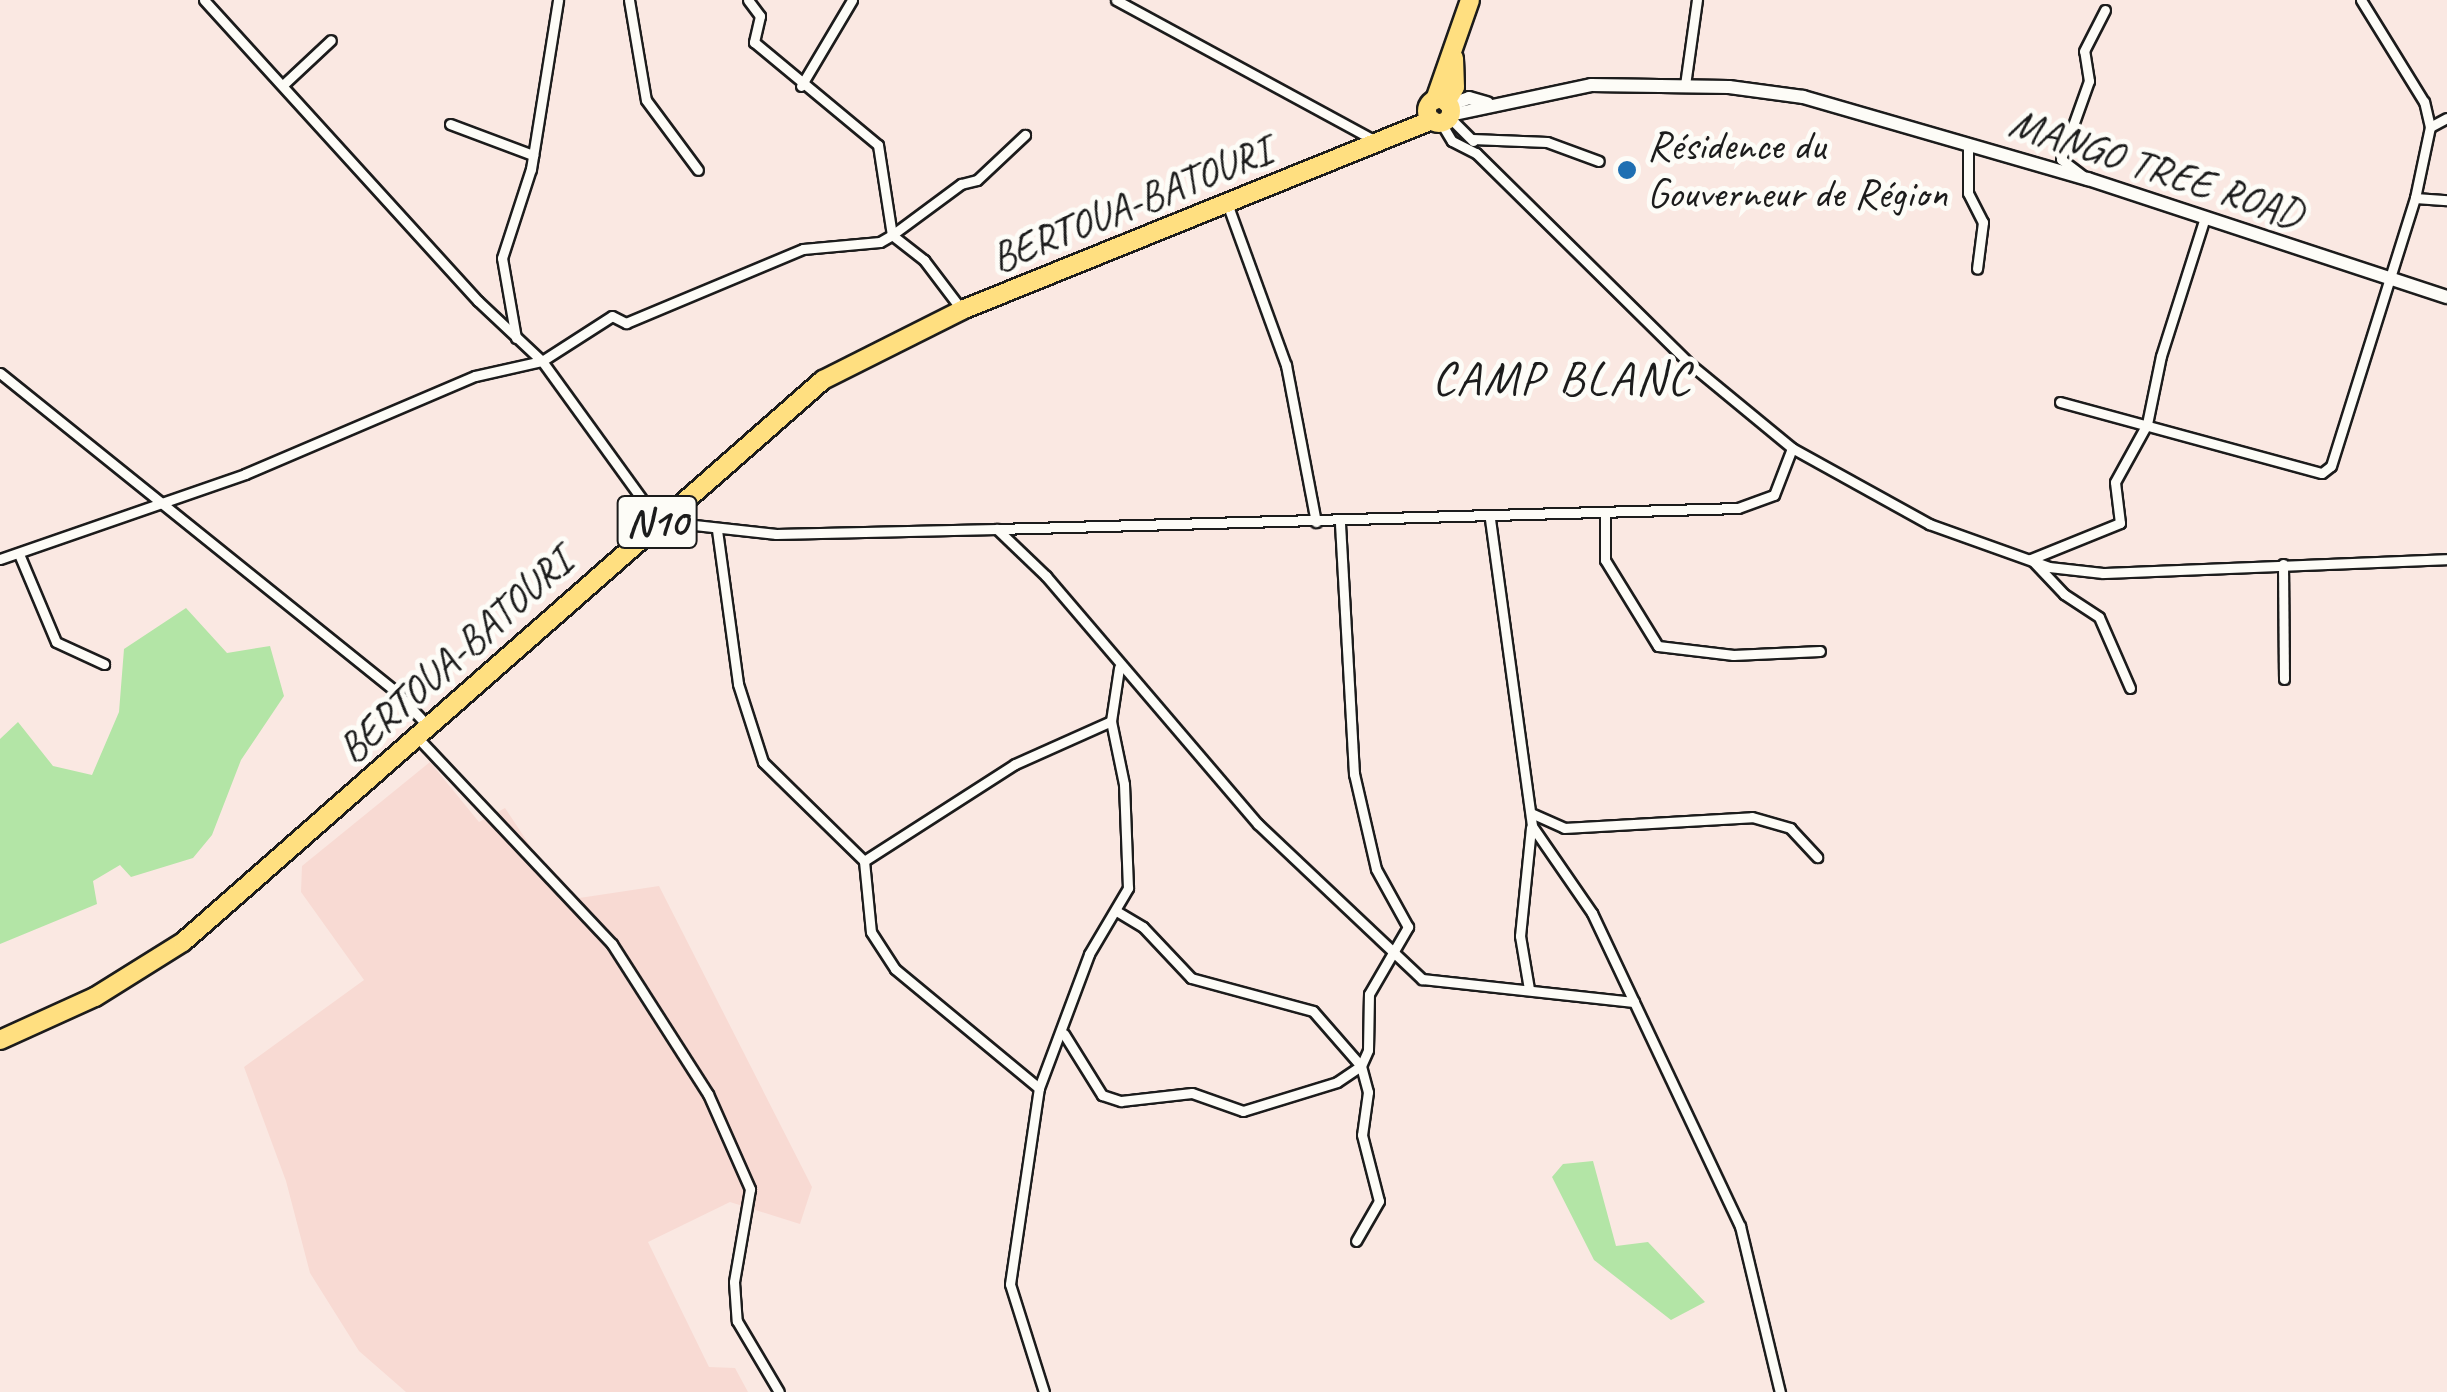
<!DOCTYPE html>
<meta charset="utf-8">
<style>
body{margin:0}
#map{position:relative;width:2447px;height:1392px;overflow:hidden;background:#fae8e2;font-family:Caveat,sans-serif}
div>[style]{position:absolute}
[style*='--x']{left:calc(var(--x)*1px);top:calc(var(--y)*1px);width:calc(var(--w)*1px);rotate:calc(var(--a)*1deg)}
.built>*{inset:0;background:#f8dad3}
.green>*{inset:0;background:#b3e5a6}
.roads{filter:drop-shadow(2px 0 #1c1c1c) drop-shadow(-2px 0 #1c1c1c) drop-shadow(0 2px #1c1c1c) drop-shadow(0 -2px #1c1c1c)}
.street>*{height:9px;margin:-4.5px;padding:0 4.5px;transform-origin:4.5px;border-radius:4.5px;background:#fdfcf7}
.secondary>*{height:12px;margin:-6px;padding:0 6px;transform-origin:6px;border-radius:6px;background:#fdfcf7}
.highway>*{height:18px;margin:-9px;padding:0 9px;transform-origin:9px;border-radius:9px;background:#ffdf80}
.highway>.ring{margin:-9px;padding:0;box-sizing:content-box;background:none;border:18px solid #ffdf80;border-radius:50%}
.dots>*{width:28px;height:28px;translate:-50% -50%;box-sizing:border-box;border:5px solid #fdfcf7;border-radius:50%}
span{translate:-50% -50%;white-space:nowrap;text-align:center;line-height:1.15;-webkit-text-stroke:10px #fdfcf7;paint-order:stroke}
.shield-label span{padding:2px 8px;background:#fdfcf7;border:2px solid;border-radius:8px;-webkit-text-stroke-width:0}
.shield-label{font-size:40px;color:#1c1c1c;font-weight:700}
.poi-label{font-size:42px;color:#1c1c1c}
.left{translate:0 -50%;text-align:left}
.street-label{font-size:42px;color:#1c1c1c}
.quarter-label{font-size:48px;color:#1c1c1c;letter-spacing:2.5px}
</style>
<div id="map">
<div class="built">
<i style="clip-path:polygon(430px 762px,479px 822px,505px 808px,566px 900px,659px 886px,812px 1187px,800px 1224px,730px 1202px,648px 1242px,709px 1367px,735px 1368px,748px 1392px,406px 1392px,359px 1351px,310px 1273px,286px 1181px,244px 1067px,364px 980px,301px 892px,302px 866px)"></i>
</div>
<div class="green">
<i style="clip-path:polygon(186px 608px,227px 653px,270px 646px,284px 696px,241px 760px,212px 835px,193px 858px,131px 877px,120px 865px,93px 881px,97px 904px,0 944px,0 739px,18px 722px,53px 766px,92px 775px,119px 712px,124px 649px)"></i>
<i style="clip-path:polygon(1593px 1161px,1616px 1246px,1648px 1242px,1705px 1302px,1671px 1320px,1594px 1260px,1552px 1177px,1563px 1164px)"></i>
</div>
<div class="roads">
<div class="street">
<i style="--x:204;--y:0;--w:407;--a:47.7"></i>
<i style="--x:478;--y:301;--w:88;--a:43.2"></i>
<i style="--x:542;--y:361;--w:198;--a:54.1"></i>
<i style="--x:658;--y:521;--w:119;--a:6.3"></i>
<i style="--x:776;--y:534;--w:221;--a:-1.3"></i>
<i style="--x:997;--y:529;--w:68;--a:43.8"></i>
<i style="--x:1046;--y:576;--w:326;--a:49.5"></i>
<i style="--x:1258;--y:824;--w:226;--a:43.4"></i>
<i style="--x:1422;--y:979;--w:213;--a:6.2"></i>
<i style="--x:1634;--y:1002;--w:248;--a:64.7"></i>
<i style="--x:1740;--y:1226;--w:171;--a:76.5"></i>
<i style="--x:629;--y:0;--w:101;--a:80.4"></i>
<i style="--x:646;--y:100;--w:87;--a:53.4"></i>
<i style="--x:748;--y:0;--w:20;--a:53"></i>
<i style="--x:760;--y:16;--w:27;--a:103"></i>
<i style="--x:754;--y:42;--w:161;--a:39.7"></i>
<i style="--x:878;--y:145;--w:91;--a:81.2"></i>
<i style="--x:1116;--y:0;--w:296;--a:28.5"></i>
<i style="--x:284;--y:84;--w:64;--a:-43.1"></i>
<i style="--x:1685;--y:85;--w:86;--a:-82"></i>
<i style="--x:801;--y:86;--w:100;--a:-59.3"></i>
<i style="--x:1449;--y:117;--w:34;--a:45"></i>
<i style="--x:1441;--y:123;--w:21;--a:59"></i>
<i style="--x:1452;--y:141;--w:27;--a:27"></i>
<i style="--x:1476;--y:153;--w:301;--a:44.6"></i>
<i style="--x:1690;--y:364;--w:132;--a:39.5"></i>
<i style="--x:1792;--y:448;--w:157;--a:29"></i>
<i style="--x:1929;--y:524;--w:127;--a:19.7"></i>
<i style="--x:2049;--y:567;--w:54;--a:6.3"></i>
<i style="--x:2103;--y:573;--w:344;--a:-2.3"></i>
<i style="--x:450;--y:124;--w:89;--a:20.5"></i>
<i style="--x:2430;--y:127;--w:19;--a:-28"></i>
<i style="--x:1472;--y:139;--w:75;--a:2.3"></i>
<i style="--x:1547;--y:142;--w:55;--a:20.1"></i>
<i style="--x:1968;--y:143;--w:50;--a:90"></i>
<i style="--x:1968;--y:193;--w:33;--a:63"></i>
<i style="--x:1983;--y:222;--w:47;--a:97.3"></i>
<i style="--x:2082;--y:175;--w:26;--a:-143"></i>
<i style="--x:2061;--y:159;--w:83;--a:-70.3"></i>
<i style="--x:2089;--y:81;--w:30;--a:-99"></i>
<i style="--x:2084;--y:51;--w:46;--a:-62.9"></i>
<i style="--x:2415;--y:198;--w:32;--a:4"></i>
<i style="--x:1228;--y:206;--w:169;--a:70"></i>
<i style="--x:1286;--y:365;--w:160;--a:79.2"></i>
<i style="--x:892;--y:235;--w:86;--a:-36.5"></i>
<i style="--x:961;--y:184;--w:16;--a:-14"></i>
<i style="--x:977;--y:180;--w:66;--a:-43.2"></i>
<i style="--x:516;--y:338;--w:81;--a:-99.9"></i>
<i style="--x:502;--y:258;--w:94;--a:-72"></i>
<i style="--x:531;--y:169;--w:171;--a:-80.9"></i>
<i style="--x:0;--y:373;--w:506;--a:38.82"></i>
<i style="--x:394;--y:690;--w:51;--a:46.6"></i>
<i style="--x:2060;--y:402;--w:271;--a:15.2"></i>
<i style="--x:2322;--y:473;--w:11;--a:-38"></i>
<i style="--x:2331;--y:466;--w:281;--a:-72.6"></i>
<i style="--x:2415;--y:198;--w:73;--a:-78.1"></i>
<i style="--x:2430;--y:127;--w:26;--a:-103"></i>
<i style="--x:2424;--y:102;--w:120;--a:-121.7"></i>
<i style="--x:1605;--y:515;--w:45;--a:90"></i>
<i style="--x:1605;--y:560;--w:101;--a:58.4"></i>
<i style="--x:1658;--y:646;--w:76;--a:6.8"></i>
<i style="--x:1733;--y:655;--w:87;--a:-2.6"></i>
<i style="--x:1490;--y:519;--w:310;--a:82.2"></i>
<i style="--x:1532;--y:826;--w:106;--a:55.4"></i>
<i style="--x:1592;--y:913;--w:98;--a:64.7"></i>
<i style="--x:997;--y:529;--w:741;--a:-1.62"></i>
<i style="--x:1738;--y:508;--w:38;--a:-20"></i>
<i style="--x:1774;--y:495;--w:50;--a:-69"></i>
<i style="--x:717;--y:530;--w:155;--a:82.2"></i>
<i style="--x:738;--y:684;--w:82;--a:72.2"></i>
<i style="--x:763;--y:762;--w:141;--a:44.4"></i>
<i style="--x:864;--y:861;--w:71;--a:84.4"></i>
<i style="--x:871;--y:932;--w:44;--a:57"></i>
<i style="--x:895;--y:969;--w:187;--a:39.6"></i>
<i style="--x:19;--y:554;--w:95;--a:67.2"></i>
<i style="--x:56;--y:642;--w:53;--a:24.6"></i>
<i style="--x:0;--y:559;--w:259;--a:-19.1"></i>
<i style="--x:245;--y:474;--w:250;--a:-23.1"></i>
<i style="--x:475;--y:376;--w:69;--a:-12.6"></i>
<i style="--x:542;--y:361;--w:83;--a:-32.7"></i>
<i style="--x:612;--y:316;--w:16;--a:27"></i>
<i style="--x:626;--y:323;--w:192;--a:-22.7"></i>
<i style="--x:803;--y:249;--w:77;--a:-5.2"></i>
<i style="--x:880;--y:242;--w:14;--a:-30"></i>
<i style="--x:892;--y:235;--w:41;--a:38"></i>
<i style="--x:924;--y:260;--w:63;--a:52.8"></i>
<i style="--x:2283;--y:564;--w:115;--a:89.5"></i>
<i style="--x:2130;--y:688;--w:77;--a:-113.6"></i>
<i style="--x:2099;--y:617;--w:42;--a:-146.7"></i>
<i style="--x:2064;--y:594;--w:48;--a:-133.3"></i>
<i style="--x:2031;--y:559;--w:96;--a:-22"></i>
<i style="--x:2120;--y:523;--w:41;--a:-97"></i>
<i style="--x:2115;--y:482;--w:66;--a:-61.1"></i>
<i style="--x:2147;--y:424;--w:69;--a:-78.4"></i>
<i style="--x:2161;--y:356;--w:146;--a:-72.4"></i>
<i style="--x:417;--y:737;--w:284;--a:46.7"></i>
<i style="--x:612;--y:944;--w:178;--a:57.4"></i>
<i style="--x:708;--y:1094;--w:104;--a:66.1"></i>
<i style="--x:750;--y:1189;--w:94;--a:99.8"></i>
<i style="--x:734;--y:1282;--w:39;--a:86"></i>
<i style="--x:737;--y:1321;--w:82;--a:59.4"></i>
<i style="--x:1531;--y:813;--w:36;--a:24"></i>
<i style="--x:1564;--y:828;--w:188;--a:-3.3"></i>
<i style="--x:1752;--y:817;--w:40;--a:16"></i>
<i style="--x:1790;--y:828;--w:40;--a:47"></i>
<i style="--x:864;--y:861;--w:179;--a:-32.7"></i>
<i style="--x:1015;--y:764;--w:105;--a:-24.1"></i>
<i style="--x:1118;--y:912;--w:29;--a:31"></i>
<i style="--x:1143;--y:927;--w:70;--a:46.7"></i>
<i style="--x:1191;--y:978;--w:126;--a:15.1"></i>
<i style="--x:1313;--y:1011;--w:73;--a:48.9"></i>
<i style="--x:1361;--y:1066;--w:27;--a:75"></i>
<i style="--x:1368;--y:1092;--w:43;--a:97.9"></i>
<i style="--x:1362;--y:1135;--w:68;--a:75.6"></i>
<i style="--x:1379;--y:1201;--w:46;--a:119.9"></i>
<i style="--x:1529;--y:989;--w:54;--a:-99.6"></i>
<i style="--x:1520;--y:936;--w:109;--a:-84.2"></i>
<i style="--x:1064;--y:1034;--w:72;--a:58.1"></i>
<i style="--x:1102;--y:1095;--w:20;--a:18"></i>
<i style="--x:1121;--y:1101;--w:71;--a:-6.4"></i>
<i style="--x:1192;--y:1093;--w:54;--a:19.4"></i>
<i style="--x:1243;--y:1111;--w:98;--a:-17.1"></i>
<i style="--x:1337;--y:1082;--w:29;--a:-34"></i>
<i style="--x:1361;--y:1066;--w:17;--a:-66"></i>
<i style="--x:1368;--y:1050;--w:56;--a:-89"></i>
<i style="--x:1369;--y:994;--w:78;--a:-59.8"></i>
<i style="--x:1408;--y:927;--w:66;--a:-118.9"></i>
<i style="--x:1376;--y:869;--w:98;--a:-103"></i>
<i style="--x:1354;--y:774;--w:253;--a:-93.2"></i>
<i style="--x:1044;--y:1392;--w:113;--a:-107.5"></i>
<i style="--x:1010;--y:1284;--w:198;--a:-81.6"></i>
<i style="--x:1039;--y:1088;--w:143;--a:-69.5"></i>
<i style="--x:1089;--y:954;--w:77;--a:-59.4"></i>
<i style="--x:1128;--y:888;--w:104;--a:-92.2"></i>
<i style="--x:1124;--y:784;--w:64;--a:-101.7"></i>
<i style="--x:1111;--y:721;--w:54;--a:-81.4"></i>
</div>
<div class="secondary">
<i style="--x:1449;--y:105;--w:21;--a:-19"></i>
<i style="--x:1469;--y:98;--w:19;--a:16"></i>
<i style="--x:1450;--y:115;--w:144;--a:-12"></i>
<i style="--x:1591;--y:85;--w:138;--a:0.8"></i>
<i style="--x:1729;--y:87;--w:75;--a:7.7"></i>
<i style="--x:1803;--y:97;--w:297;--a:16.1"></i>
<i style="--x:2088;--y:179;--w:378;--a:18.2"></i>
</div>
<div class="highway">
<i class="ring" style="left:1427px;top:99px;width:6px;height:6px"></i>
<i style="--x:1435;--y:100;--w:106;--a:-70.7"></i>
<i style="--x:1446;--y:102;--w:17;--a:-59"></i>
<i style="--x:1455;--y:87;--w:29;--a:-92"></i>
<i style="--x:0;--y:1040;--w:104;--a:-24.4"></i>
<i style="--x:95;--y:997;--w:104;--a:-32"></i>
<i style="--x:183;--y:942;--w:852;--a:-41.29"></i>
<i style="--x:823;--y:380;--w:156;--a:-26.7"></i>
<i style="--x:962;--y:310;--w:507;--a:-22.01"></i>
</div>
</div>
<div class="dots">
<i style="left:1627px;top:170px;background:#1f6fb2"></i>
</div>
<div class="shield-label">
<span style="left:657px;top:522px">N10</span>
</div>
<div class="poi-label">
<span class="left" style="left:1647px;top:170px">Résidence du<br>Gouverneur de Région</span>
</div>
<div class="street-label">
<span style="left:2156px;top:169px;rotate:18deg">MANGO TREE ROAD</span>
<span style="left:1131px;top:205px;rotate:-22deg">BERTOUA-BATOURI</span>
<span style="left:455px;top:656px;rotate:-42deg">BERTOUA-BATOURI</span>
</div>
<div class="quarter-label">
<span style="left:1562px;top:379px">CAMP BLANC</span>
</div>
</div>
